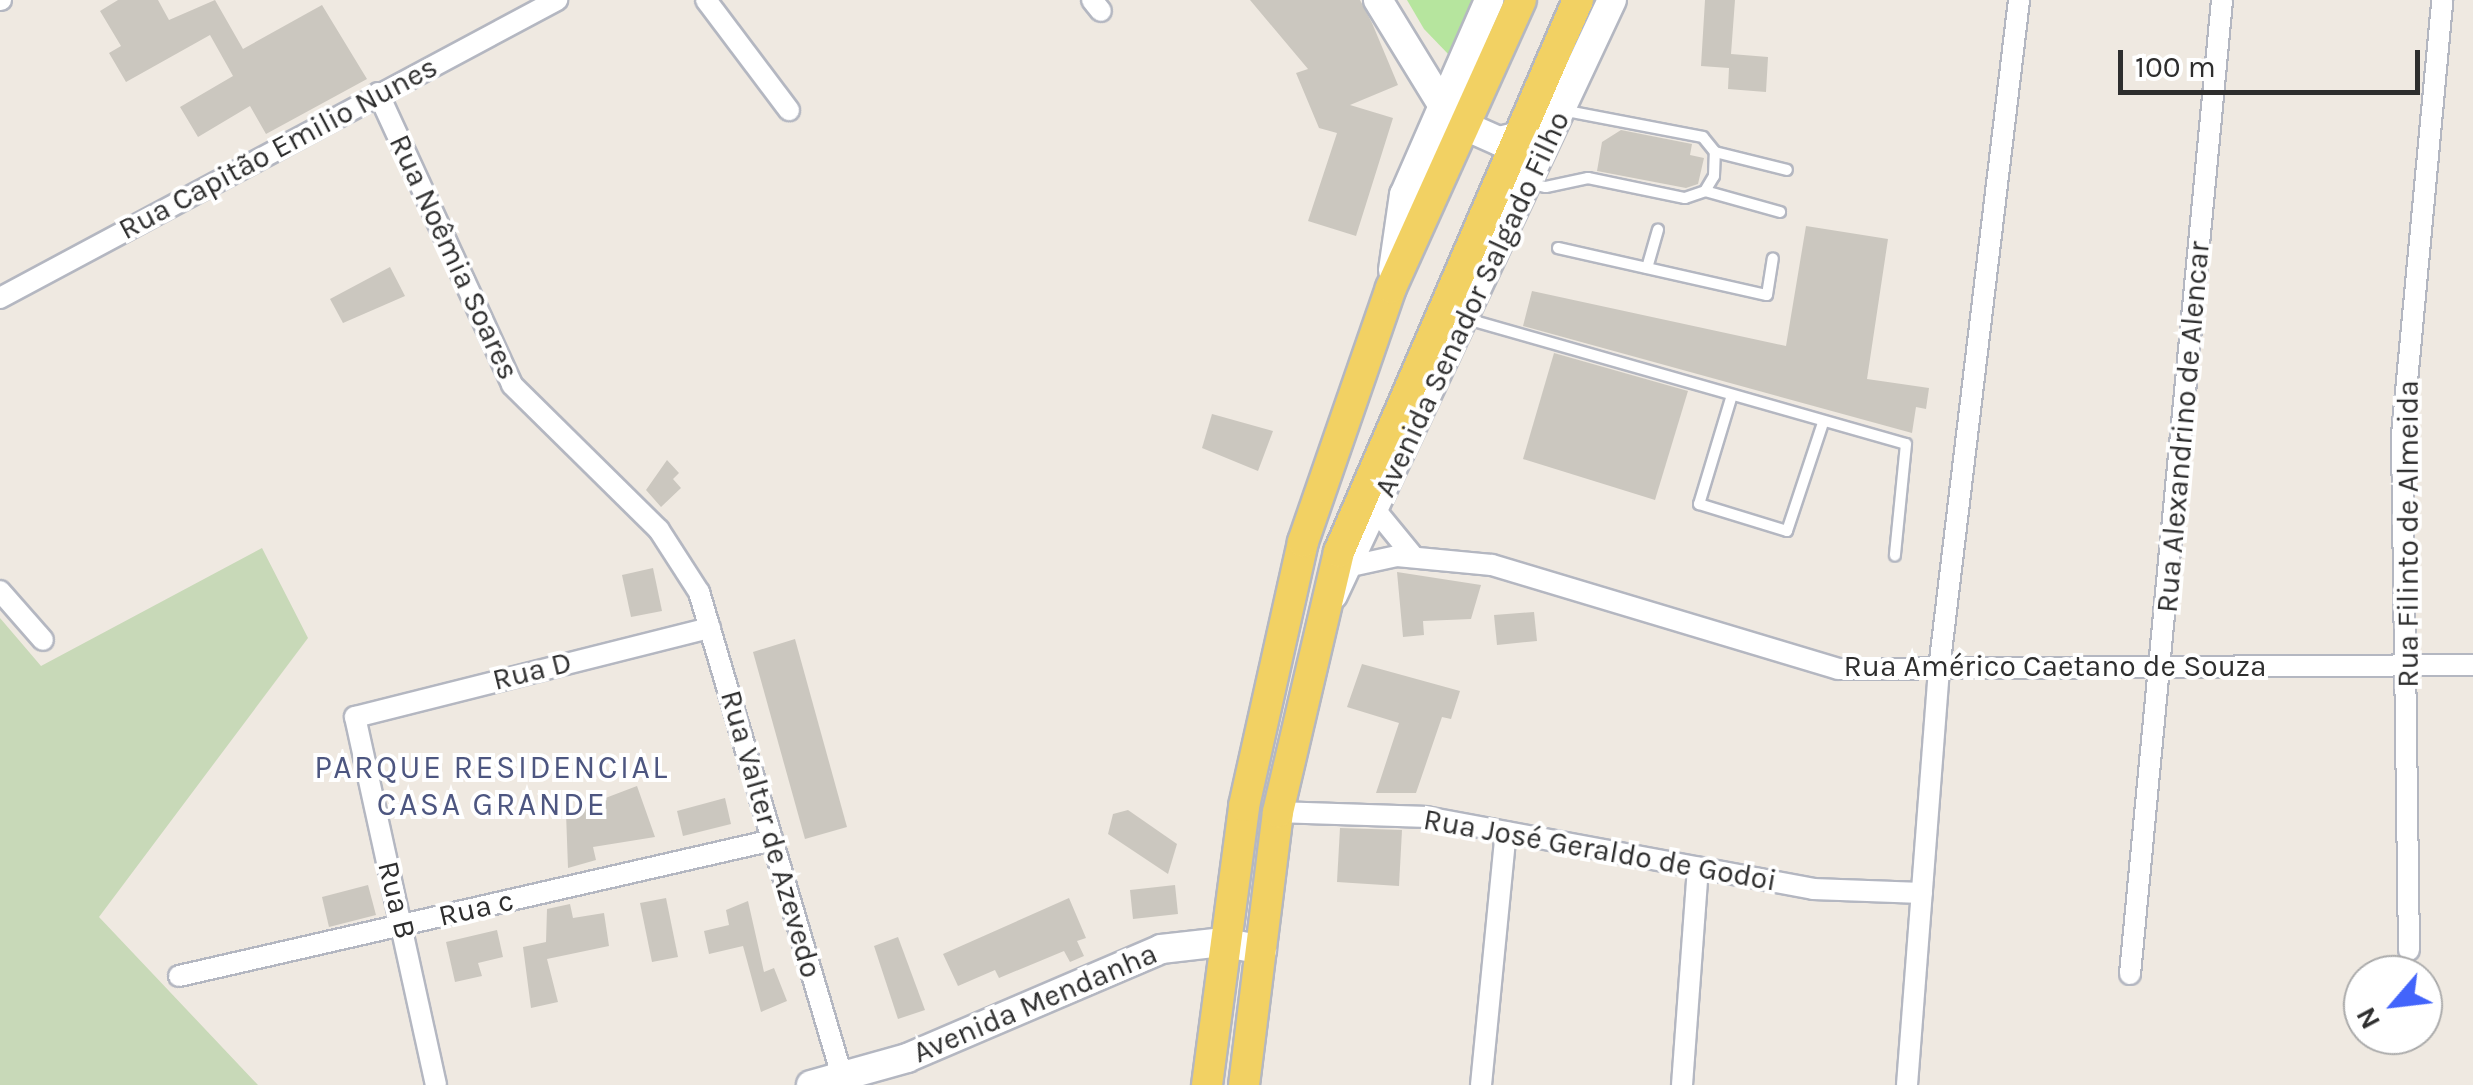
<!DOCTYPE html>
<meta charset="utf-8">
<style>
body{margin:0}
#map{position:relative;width:2473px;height:1085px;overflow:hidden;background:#efe9e1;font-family:Karla,sans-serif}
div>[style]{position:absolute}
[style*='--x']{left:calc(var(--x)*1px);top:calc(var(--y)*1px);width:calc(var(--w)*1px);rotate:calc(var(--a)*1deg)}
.green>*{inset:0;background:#b6e59e}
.cemetery>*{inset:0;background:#c8d9b8}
.building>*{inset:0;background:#cbc7bf}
.roads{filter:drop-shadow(2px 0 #b4b7c1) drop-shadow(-2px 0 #b4b7c1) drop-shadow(0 2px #b4b7c1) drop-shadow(0 -2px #b4b7c1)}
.lane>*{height:10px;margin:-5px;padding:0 5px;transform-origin:5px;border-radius:5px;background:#fff}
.street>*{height:20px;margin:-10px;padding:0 10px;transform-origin:10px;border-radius:10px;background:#fff}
.secondary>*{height:28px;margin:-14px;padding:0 14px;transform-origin:14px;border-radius:14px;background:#fff}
.primary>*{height:30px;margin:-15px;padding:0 15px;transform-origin:15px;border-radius:15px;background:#f2d163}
span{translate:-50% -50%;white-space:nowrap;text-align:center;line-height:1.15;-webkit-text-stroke:8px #fff;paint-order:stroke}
.street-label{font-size:30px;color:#2e2e2e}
.neighbourhood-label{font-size:32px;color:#4d5680;letter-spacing:2.5px}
.north{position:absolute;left:2343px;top:955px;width:100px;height:100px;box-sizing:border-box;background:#fff;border:2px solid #ababab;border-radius:50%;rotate:242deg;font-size:28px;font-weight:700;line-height:40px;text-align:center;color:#2e2e2e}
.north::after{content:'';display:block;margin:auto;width:35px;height:45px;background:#4264fb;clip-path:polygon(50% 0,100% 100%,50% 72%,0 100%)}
.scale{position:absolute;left:2118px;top:50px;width:302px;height:45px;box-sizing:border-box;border:5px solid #2e2e2e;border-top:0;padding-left:12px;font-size:30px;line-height:35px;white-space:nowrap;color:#2e2e2e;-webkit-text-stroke:8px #fff;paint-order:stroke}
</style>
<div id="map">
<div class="green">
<i style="clip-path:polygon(1407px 0,1478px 0,1451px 57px,1424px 29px)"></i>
</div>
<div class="cemetery">
<i style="clip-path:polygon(262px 548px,308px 638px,99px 917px,258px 1085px,0 1085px,0 618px,41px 666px)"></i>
</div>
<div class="building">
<i style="clip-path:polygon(118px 0,158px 0,169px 20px,215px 0,243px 49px,322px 5px,367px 79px,266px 134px,250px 106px,198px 137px,180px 107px,233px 76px,210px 35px,126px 82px,109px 53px,121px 46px,100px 11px)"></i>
<i style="clip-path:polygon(1250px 0,1360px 0,1372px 23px,1398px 85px,1350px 105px,1393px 118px,1356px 236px,1308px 221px,1337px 133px,1319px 128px,1296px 73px,1308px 69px)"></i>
<i style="clip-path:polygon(1705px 0,1735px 0,1731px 54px,1768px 57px,1766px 92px,1728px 89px,1729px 68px,1701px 66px)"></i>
<i style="clip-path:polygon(1621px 130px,1692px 144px,1690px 155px,1704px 158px,1698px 184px,1686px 188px,1597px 171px,1602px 142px)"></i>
<i style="clip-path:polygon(1806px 226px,1888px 239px,1867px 379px,1929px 388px,1926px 409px,1916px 407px,1912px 433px,1523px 326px,1532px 291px,1786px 346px)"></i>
<i style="clip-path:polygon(390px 267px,405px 296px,343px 323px,330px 299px)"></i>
<i style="clip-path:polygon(1554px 353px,1688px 391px,1655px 500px,1523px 459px)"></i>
<i style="clip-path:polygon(1212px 414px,1273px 431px,1258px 471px,1202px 448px)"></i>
<i style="clip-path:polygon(667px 460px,679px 473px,673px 479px,681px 488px,661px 507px,646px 490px)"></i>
<i style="clip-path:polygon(653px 568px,662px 611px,631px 617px,622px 575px)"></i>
<i style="clip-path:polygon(1397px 572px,1481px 585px,1471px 619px,1423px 621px,1424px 635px,1403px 637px)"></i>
<i style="clip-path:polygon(1534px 612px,1537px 641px,1497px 645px,1494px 615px)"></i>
<i style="clip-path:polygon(795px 639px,847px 827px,805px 839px,753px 652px)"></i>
<i style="clip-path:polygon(1362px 664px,1460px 691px,1451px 719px,1442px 717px,1416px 793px,1376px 793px,1399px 723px,1347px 707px)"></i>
<i style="clip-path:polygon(637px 786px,655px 837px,593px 847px,596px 860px,568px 868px,566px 813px)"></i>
<i style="clip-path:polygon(725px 798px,731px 824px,683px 836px,677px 811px)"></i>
<i style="clip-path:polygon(1128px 810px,1177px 844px,1168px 874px,1108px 834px,1113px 814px)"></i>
<i style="clip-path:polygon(1340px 828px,1402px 830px,1399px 886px,1337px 882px)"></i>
<i style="clip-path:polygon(368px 885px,376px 915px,329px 927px,322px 897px)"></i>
<i style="clip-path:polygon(1175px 885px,1178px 914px,1133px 919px,1130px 890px)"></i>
<i style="clip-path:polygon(666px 898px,678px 957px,652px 962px,640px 903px)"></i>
<i style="clip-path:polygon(1069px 898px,1086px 938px,1077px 941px,1084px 956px,1070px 962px,1064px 951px,999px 978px,995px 970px,958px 986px,943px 954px)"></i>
<i style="clip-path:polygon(748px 901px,764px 972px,774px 968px,787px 1001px,761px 1012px,743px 946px,709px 954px,704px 931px,729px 925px,726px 910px)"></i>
<i style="clip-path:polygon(570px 904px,573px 918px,604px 913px,609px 946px,547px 959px,558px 1002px,531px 1008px,523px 947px,546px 942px,547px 909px)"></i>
<i style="clip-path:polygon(497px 930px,503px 957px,478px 963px,482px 976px,455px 982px,446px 942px)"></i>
<i style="clip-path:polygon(898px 937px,925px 1010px,898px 1019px,874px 946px)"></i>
</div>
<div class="roads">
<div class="lane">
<i style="--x:1715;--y:152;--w:74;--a:14"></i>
<i style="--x:1528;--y:183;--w:18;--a:13"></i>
<i style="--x:1546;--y:187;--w:43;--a:-12.1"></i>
<i style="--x:1588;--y:178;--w:99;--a:11.7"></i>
<i style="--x:1685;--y:198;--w:21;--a:-19"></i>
<i style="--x:1705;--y:191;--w:17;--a:-59"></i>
<i style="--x:1714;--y:176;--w:24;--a:-88"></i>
<i style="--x:1715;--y:152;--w:19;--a:-129"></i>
<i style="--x:1703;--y:137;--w:144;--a:-169.2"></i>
<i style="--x:1705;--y:191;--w:78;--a:15.6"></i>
<i style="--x:1558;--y:248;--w:214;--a:12.7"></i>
<i style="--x:1767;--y:295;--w:37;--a:-81"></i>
<i style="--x:1647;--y:268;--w:40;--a:-74"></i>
<i style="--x:1467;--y:319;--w:456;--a:15.9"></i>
<i style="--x:1906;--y:444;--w:112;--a:95.7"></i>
<i style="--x:1732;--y:395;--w:114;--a:106.8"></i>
<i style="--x:1699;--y:504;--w:92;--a:17.1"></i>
<i style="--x:1787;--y:531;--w:114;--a:-71.6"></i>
</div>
<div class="street">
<i style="--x:0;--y:0;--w:1;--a:0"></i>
<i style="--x:706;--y:0;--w:138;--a:53"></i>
<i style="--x:1092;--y:0;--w:14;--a:51"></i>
<i style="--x:378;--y:93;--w:321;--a:65.3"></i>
<i style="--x:512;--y:385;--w:206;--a:44.6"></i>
<i style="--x:659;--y:530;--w:74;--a:57.2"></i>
<i style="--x:699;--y:592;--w:505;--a:73.54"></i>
<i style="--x:0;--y:298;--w:632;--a:-28.15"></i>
<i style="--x:1377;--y:512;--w:57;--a:50.7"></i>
<i style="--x:1351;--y:566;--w:47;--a:-12.3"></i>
<i style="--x:1397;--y:556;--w:95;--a:5.4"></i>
<i style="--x:1492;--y:565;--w:361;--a:16.7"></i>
<i style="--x:1838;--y:669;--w:635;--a:-0.36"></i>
<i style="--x:0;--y:591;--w:65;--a:48.7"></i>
<i style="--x:1278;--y:812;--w:148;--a:1.9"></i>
<i style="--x:1426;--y:817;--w:394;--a:10.5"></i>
<i style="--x:1813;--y:889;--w:109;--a:2.1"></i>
<i style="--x:2409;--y:950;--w:515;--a:-90.78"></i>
<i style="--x:2402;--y:435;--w:437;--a:-84.7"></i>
<i style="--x:2130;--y:974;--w:978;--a:-84.6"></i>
<i style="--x:179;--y:976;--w:609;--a:-12.9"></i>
<i style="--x:436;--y:1085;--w:377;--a:-102.4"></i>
<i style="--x:355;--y:717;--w:366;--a:-14.1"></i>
<i style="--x:1481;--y:1085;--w:254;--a:-84.4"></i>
<i style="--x:1682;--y:1085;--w:218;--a:-85.8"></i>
<i style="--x:1907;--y:1085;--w:417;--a:-85.6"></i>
<i style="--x:1939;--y:669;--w:674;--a:-83.18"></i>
</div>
<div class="secondary">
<i style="--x:1378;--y:0;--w:124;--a:58.5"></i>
<i style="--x:1443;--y:106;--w:30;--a:42"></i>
<i style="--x:1465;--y:126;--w:37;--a:24"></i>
<i style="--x:1499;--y:141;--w:36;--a:-14"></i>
<i style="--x:1393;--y:270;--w:76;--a:-81.7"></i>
<i style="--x:1404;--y:195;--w:213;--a:-66.4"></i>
<i style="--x:1333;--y:595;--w:657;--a:-64.88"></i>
<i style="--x:811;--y:1085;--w:100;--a:-15.7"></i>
<i style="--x:907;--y:1058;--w:276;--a:-23.2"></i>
<i style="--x:1161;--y:949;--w:61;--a:-6.5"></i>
<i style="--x:1222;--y:942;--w:41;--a:11.3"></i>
</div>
<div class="primary">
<i style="--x:1207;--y:1085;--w:281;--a:-82.4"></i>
<i style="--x:1244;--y:806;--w:271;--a:-77.4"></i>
<i style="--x:1303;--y:542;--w:269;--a:-70.9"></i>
<i style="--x:1391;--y:288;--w:316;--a:-65.7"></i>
<i style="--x:1244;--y:1085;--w:275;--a:-82.9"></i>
<i style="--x:1278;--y:812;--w:267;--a:-76.8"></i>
<i style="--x:1339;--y:552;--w:602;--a:-66.59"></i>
</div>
</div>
<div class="street-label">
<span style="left:278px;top:148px;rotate:-28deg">Rua Capitão Emilio Nunes</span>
<span style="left:454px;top:257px;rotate:65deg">Rua Noêmia Soares</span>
<span style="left:1472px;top:304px;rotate:-65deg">Avenida Senador Salgado Filho</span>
<span style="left:2183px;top:427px;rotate:-85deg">Rua Alexandrino de Alencar</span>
<span style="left:2408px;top:534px;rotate:-90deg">Rua Filinto de Almeida</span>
<span style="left:2055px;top:666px">Rua Américo Caetano de Souza</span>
<span style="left:532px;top:671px;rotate:-14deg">Rua D</span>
<span style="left:771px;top:834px;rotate:74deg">Rua Valter de Azevedo</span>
<span style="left:1600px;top:850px;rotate:10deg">Rua José Geraldo de Godoi</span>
<span style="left:397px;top:900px;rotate:76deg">Rua B</span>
<span style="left:476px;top:908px;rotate:-13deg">Rua c</span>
<span style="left:1035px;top:1003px;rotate:-23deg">Avenida Mendanha</span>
</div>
<div class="neighbourhood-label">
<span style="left:492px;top:787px">PARQUE RESIDENCIAL<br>CASA GRANDE</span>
</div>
<div class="north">N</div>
<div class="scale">100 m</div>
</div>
